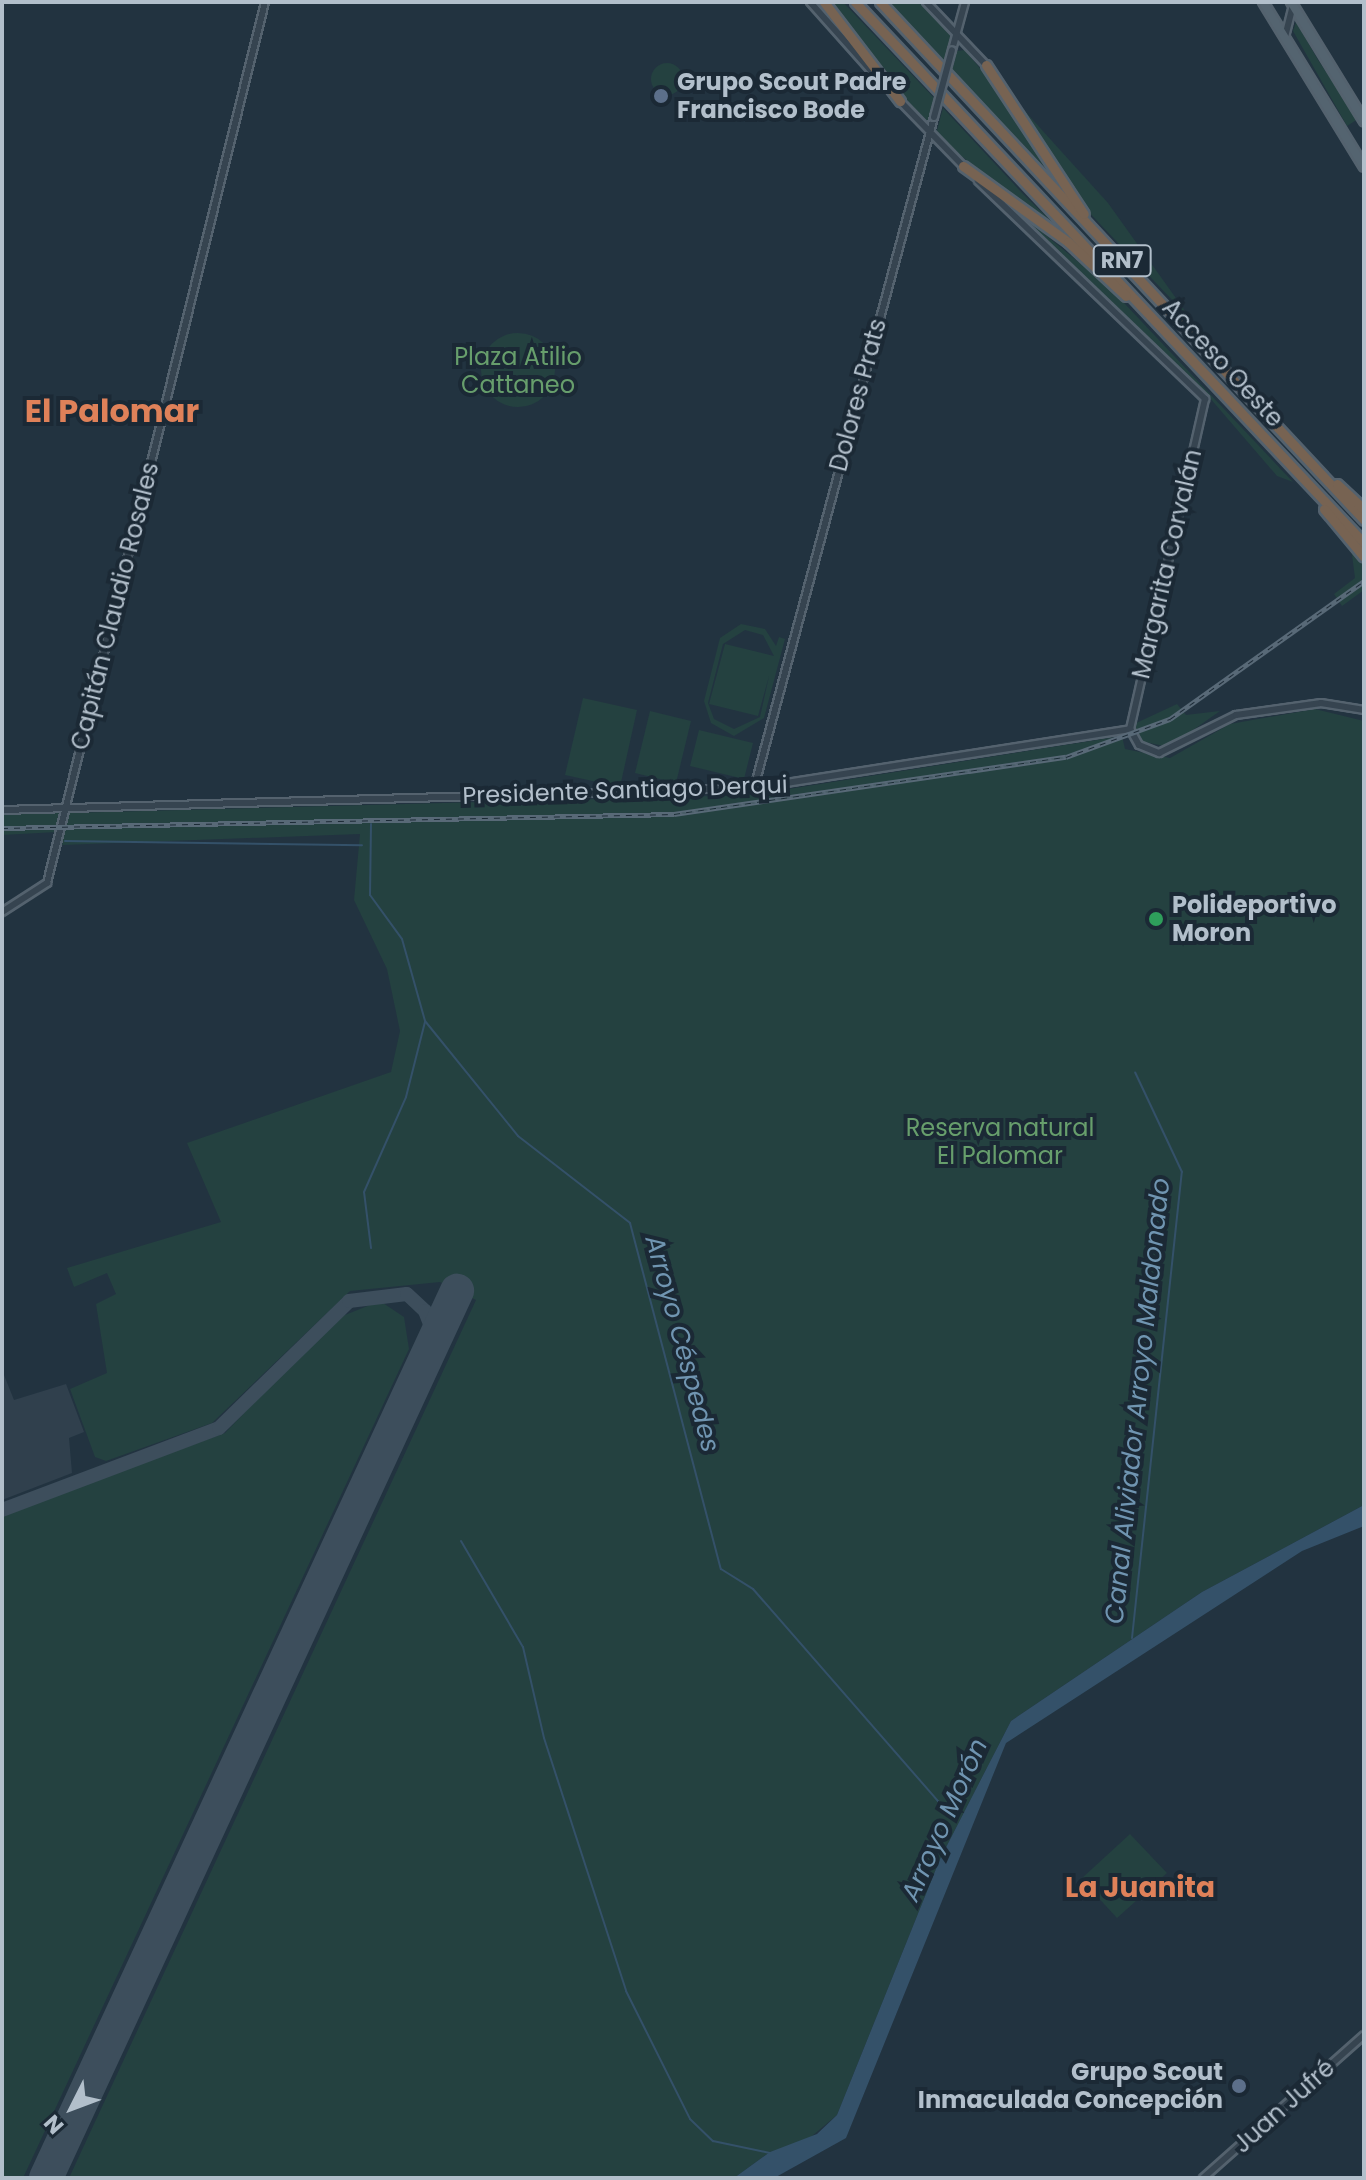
<!DOCTYPE html>
<meta charset="utf-8">
<style>
body{margin:0}
#map{position:relative;width:1366px;height:2180px;overflow:hidden;background:#223340;font-family:Poppins,sans-serif}
div>[style]{position:absolute}
[style*='--x']{left:calc(var(--x)*1px);top:calc(var(--y)*1px);width:calc(var(--w)*1px);rotate:calc(var(--a)*1deg)}
.airport>*{inset:0;background:#30404d}
.green>*{inset:0;background:#244140}
.round{border-radius:50%}
.water>*{inset:0;background:#345169}
.stream>*{height:2px;margin:-1px;padding:0 1px;transform-origin:1px;border-radius:1px;background:#345169}
.taxiway>*{height:14px;margin:-7px;padding:0 7px;transform-origin:7px;border-radius:7px;background:#3d4e5c}
.runway>*{height:34px;margin:-17px;padding:0 17px;transform-origin:17px;border-radius:17px;background:#3d4e5c}
.roads{filter:drop-shadow(2px 0 #54626e) drop-shadow(-2px 0 #54626e) drop-shadow(0 2px #54626e) drop-shadow(0 -2px #54626e)}
.minor>*{height:6px;margin:-3px;padding:0 3px;transform-origin:3px;border-radius:3px;background:#364450}
.major>*{height:8px;margin:-4px;padding:0 4px;transform-origin:4px;border-radius:4px;background:#546470}
.highway>*{height:9px;margin:-4.5px;padding:0 4.5px;transform-origin:4.5px;border-radius:4.5px;background:#776352}
.rail>*{height:5px;margin-top:-2.5px;transform-origin:0;background:repeating-linear-gradient(90deg,#1b2935 0 6px,#586977 0 12px);box-sizing:border-box;border-block:2px solid #586977}
.bridges{filter:drop-shadow(2px 0 #54626e) drop-shadow(-2px 0 #54626e) drop-shadow(0 2px #54626e) drop-shadow(0 -2px #54626e)}
.minor-bridge>*{height:6px;margin:-3px;padding:0 3px;transform-origin:3px;border-radius:3px;background:#364450}
.dots>*{width:22px;height:22px;translate:-50% -50%;box-sizing:border-box;border:4px solid #1b2935;border-radius:50%}
span{translate:-50% -50%;white-space:nowrap;text-align:center;line-height:1.15;-webkit-text-stroke:8px #1b2935;paint-order:stroke}
.shield-label span{padding:2px 6px;background:#1b2935;border:2px solid;border-radius:6px;-webkit-text-stroke-width:0}
.shield-label{font-size:22px;color:#b2bfcb;font-weight:700}
.poi-label{font-size:24px;color:#b2bfcb;font-weight:700}
.left{translate:0 -50%;text-align:left}
.right{translate:-100% -50%;text-align:right}
.park-label{font-size:24px;color:#679e6c}
.street-label{font-size:24px;color:#b2bfcb}
.water-label{font-size:26px;color:#7095b1;font-style:italic}
.quarter-label{font-size:28px;color:#df8159;font-weight:700}
.district-label{font-size:32px;color:#df8159;font-weight:700}
.frame{position:absolute;inset:0;border:4px solid #b2bfcb;pointer-events:none}
.north{position:absolute;left:32px;top:2068px;width:80px;height:80px;-webkit-text-stroke:6px #1b2935;paint-order:stroke;rotate:228deg;font-size:22px;font-weight:700;line-height:32px;text-align:center;color:#b2bfcb}
.north::after{content:'';display:block;margin:auto;width:28px;height:36px;background:#b2bfcb;clip-path:polygon(50% 0,100% 100%,50% 72%,0 100%)}
</style>
<div id="map">
<div class="airport">
<i style="clip-path:polygon(2px 1370px,14px 1400px,66px 1384px,84px 1432px,69px 1438px,72px 1473px,2px 1500px)"></i>
</div>
<div class="green">
<i style="clip-path:polygon(829px 2px,843px 2px,935px 99px,930px 123px,896px 92px)"></i>
<i style="clip-path:polygon(889px 2px,919px 2px,951px 35px,944px 63px)"></i>
<i style="clip-path:polygon(1296px 22px,1318px 60px,1358px 119px,1347px 126px,1293px 31px)"></i>
<i style="clip-path:polygon(965px 50px,1010px 105px,1054px 177px,952px 71px,957px 51px)"></i>
<i class="round" style="left:651px;top:63px;width:32px;height:32px"></i>
<i style="clip-path:polygon(1003px 87px,1108px 203px,1193px 322px,1081px 204px)"></i>
<i style="clip-path:polygon(943px 108px,1024px 195px,1071px 240px,943px 142px,936px 134px)"></i>
<i style="clip-path:polygon(987px 187px,1109px 287px,1293px 482px,1277px 476px,1209px 397px)"></i>
<i class="round" style="left:481px;top:333px;width:74px;height:74px"></i>
<i style="clip-path:polygon(1351px 547px,1364px 562px,1364px 590px,1342px 606px,1334px 594px,1355px 578px)"></i>
<i style="clip-path:polygon(evenodd,741px 624px,765px 629px,776px 646px,779px 637px,785px 639px,764px 718px,734px 736px,711px 723px,704px 701px,720px 638px,741px 624px,745px 630px,763px 635px,774px 656px,725px 644px,709px 704px,758px 716px,769px 676px,760px 717px,734px 729px,714px 719px,708px 703px,723px 644px,745px 630px)"></i>
<i style="clip-path:polygon(583px 698px,637px 710px,620px 787px,565px 775px)"></i>
<i style="clip-path:polygon(1177px 704px,1186px 715px,1220px 711px,1169px 747px,1140px 741px,1134px 724px)"></i>
<i style="clip-path:polygon(1315px 709px,1364px 721px,1364px 1505px,1202px 1592px,1011px 1721px,940px 1859px,837px 2115px,806px 2141px,770px 2152px,734px 2178px,69px 2178px,476px 1300px,440px 1282px,350px 1291px,212px 1423px,106px 1461px,95px 1457px,70px 1389px,107px 1373px,96px 1304px,116px 1294px,107px 1273px,74px 1287px,67px 1268px,221px 1222px,187px 1143px,391px 1072px,400px 1031px,387px 969px,354px 900px,360px 834px,62px 845px,68px 813px,751px 795px,1122px 736px,1125px 749px,1170px 758px,1230px 724px)"></i>
<i style="clip-path:polygon(650px 711px,691px 721px,676px 783px,635px 773px)"></i>
<i style="clip-path:polygon(699px 730px,753px 743px,744px 779px,690px 766px)"></i>
<i style="clip-path:polygon(62px 811px,57px 832px,2px 835px,2px 813px)"></i>
<i style="clip-path:polygon(380px 1301px,404px 1317px,409px 1349px,23px 2178px,2px 2178px,2px 1515px,225px 1433px,335px 1319px)"></i>
<i style="clip-path:polygon(1130px 1834px,1167px 1873px,1117px 1918px,1081px 1879px)"></i>
</div>
<div class="water">
<i style="clip-path:polygon(1364px 1505px,1364px 1526px,1302px 1551px,1006px 1743px,846px 2138px,776px 2177px,734px 2178px,770px 2152px,817px 2134px,837px 2115px,940px 1859px,1011px 1721px,1202px 1592px)"></i>
</div>
<div class="stream">
<i style="--x:371;--y:824;--w:71;--a:90.8"></i>
<i style="--x:370;--y:895;--w:54;--a:54"></i>
<i style="--x:402;--y:939;--w:85;--a:74.3"></i>
<i style="--x:425;--y:1021;--w:148;--a:51"></i>
<i style="--x:518;--y:1136;--w:142;--a:37.8"></i>
<i style="--x:630;--y:1223;--w:358;--a:75.3"></i>
<i style="--x:721;--y:1569;--w:38;--a:32"></i>
<i style="--x:753;--y:1589;--w:309;--a:48.9"></i>
<i style="--x:65;--y:841;--w:297;--a:0.8"></i>
<i style="--x:371;--y:1248;--w:56;--a:-97.1"></i>
<i style="--x:364;--y:1192;--w:104;--a:-66.1"></i>
<i style="--x:406;--y:1097;--w:77;--a:-75.8"></i>
<i style="--x:461;--y:1541;--w:123;--a:59.7"></i>
<i style="--x:523;--y:1647;--w:93;--a:77"></i>
<i style="--x:544;--y:1738;--w:266;--a:72"></i>
<i style="--x:626;--y:1991;--w:143;--a:63.4"></i>
<i style="--x:690;--y:2119;--w:32;--a:44"></i>
<i style="--x:713;--y:2141;--w:58;--a:11.9"></i>
<i style="--x:1132;--y:1638;--w:469;--a:-83.9"></i>
<i style="--x:1182;--y:1172;--w:110;--a:-115.2"></i>
</div>
<div class="taxiway">
<i style="--x:2;--y:1510;--w:232;--a:-20.7"></i>
<i style="--x:219;--y:1428;--w:182;--a:-44.3"></i>
<i style="--x:349;--y:1301;--w:58;--a:-6.9"></i>
<i style="--x:407;--y:1294;--w:25;--a:43"></i>
<i style="--x:425;--y:1311;--w:28;--a:69"></i>
</div>
<div class="runway">
<i style="--x:46;--y:2178;--w:978;--a:-65.14"></i>
</div>
<div class="roads">
<div class="minor">
<i style="--x:810;--y:2;--w:99;--a:48.3"></i>
<i style="--x:926;--y:2;--w:87;--a:46.4"></i>
<i style="--x:1285;--y:37;--w:32;--a:-76"></i>
<i style="--x:952;--y:50;--w:50;--a:-74.8"></i>
<i style="--x:897;--y:98;--w:98;--a:45.8"></i>
<i style="--x:978;--y:181;--w:315;--a:43.8"></i>
<i style="--x:1205;--y:399;--w:338;--a:102.8"></i>
<i style="--x:1130;--y:729;--w:18;--a:61"></i>
<i style="--x:1139;--y:745;--w:22;--a:22"></i>
<i style="--x:1159;--y:753;--w:86;--a:-26.3"></i>
<i style="--x:1236;--y:715;--w:86;--a:-8"></i>
<i style="--x:1321;--y:703;--w:44;--a:9.2"></i>
<i style="--x:754;--y:788;--w:695;--a:-74.98"></i>
<i style="--x:2;--y:810;--w:752;--a:-1.68"></i>
<i style="--x:754;--y:788;--w:381;--a:-8.9"></i>
<i style="--x:2;--y:912;--w:54;--a:-32.8"></i>
<i style="--x:47;--y:883;--w:908;--a:-76.1"></i>
<i style="--x:1203;--y:2178;--w:215;--a:-41.6"></i>
</div>
<div class="major">
<i style="--x:1263;--y:2;--w:193;--a:58.5"></i>
<i style="--x:1291;--y:2;--w:140;--a:58.5"></i>
</div>
<div class="highway">
<i style="--x:824;--y:2;--w:125;--a:52.5"></i>
<i style="--x:855;--y:2;--w:743;--a:46.75"></i>
<i style="--x:880;--y:2;--w:709;--a:46.94"></i>
<i style="--x:986;--y:65;--w:178;--a:56.7"></i>
<i style="--x:963;--y:166;--w:130;--a:35.9"></i>
<i style="--x:1068;--y:242;--w:79;--a:43"></i>
<i style="--x:1337;--y:484;--w:37;--a:43"></i>
<i style="--x:1324;--y:509;--w:62;--a:50.2"></i>
</div>
</div>
<div class="rail">
<i style="--x:2;--y:828;--w:672;--a:-1.19"></i>
<i style="--x:674;--y:814;--w:396;--a:-8.3"></i>
<i style="--x:1066;--y:757;--w:111;--a:-20.1"></i>
<i style="--x:1170;--y:719;--w:238;--a:-35.4"></i>
</div>
<div class="bridges">
<div class="minor-bridge">
<i style="--x:934;--y:117;--w:69;--a:-75"></i>
</div>
</div>
<div class="dots">
<i style="left:661px;top:96px;background:#5c6f8a"></i>
<i style="left:1156px;top:919px;background:#2e9e5b"></i>
<i style="left:1239px;top:2086px;background:#5c6f8a"></i>
</div>
<div class="shield-label">
<span style="left:1122px;top:261px">RN7</span>
</div>
<div class="poi-label">
<span class="left" style="left:677px;top:96px">Grupo Scout Padre<br>Francisco Bode</span>
<span class="left" style="left:1172px;top:919px">Polideportivo<br>Moron</span>
<span class="right" style="left:1223px;top:2086px">Grupo Scout<br>Inmaculada Concepción</span>
</div>
<div class="park-label">
<span style="left:518px;top:371px">Plaza Atilio<br>Cattaneo</span>
<span style="left:1000px;top:1142px">Reserva natural<br>El Palomar</span>
</div>
<div class="street-label">
<span style="left:1223px;top:363px;rotate:47deg">Acceso Oeste</span>
<span style="left:858px;top:395px;rotate:-75deg">Dolores Prats</span>
<span style="left:1167px;top:564px;rotate:-77deg">Margarita Corvalán</span>
<span style="left:115px;top:606px;rotate:-76deg">Capitán Claudio Rosales</span>
<span style="left:625px;top:790px;rotate:-2deg">Presidente Santiago Derqui</span>
<span style="left:1284px;top:2106px;rotate:-42deg">Juan Jufré</span>
</div>
<div class="water-label">
<span style="left:682px;top:1344px;rotate:75deg">Arroyo Céspedes</span>
<span style="left:1138px;top:1401px;rotate:-84deg">Canal Aliviador Arroyo Maldonado</span>
<span style="left:945px;top:1820px;rotate:-66deg">Arroyo Morón</span>
</div>
<div class="quarter-label">
<span style="left:1140px;top:1888px">La Juanita</span>
</div>
<div class="district-label">
<span style="left:112px;top:411px">El Palomar</span>
</div>
<div class="frame"></div>
<div class="north">N</div>
</div>
